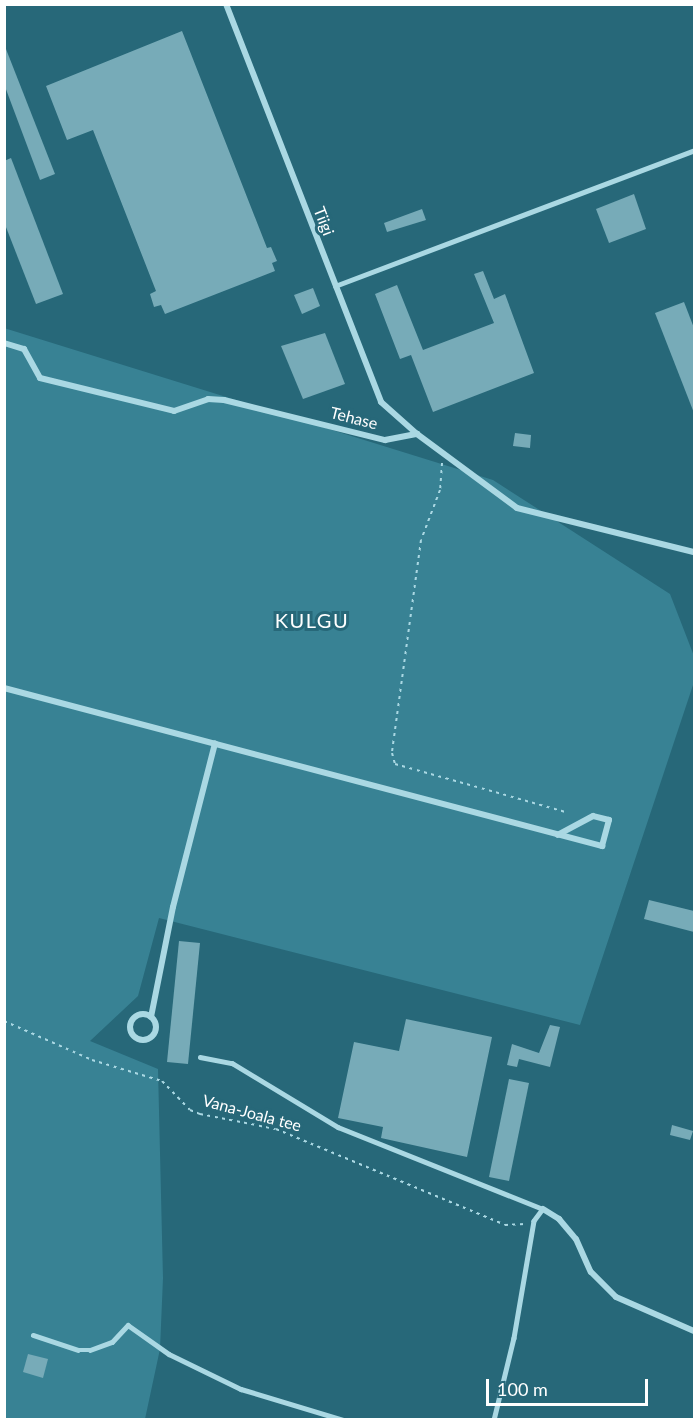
<!DOCTYPE html>
<style>
body{margin:0}
#map{position:relative;width:699px;height:1424px;overflow:hidden;background:#276879;font-family:Lato,sans-serif}
div>[style]{position:absolute}
[style*='--x']{left:calc(var(--x)*1px);top:calc(var(--y)*1px);width:calc(var(--w)*1px);rotate:calc(var(--a)*1deg)}
.green>*{inset:0;background:#388294}
.building>*{inset:0;background:#77abb8}
.path>*{height:2px;margin-top:-1px;transform-origin:0;background:repeating-linear-gradient(90deg,#aad8e3 0 3px,transparent 0 7.5px)}
.service>*{height:4.5px;margin:-2.25px;padding:0 2.25px;transform-origin:2.25px;border-radius:2.25px;background:#aad8e3}
.minor>*{height:6px;margin:-3px;padding:0 3px;transform-origin:3px;border-radius:3px;background:#aad8e3}
.minor>.ring{margin:-3px;padding:0;box-sizing:content-box;background:none;border:6px solid #aad8e3;border-radius:50%}
span{translate:-50% -50%;white-space:nowrap;text-align:center;line-height:1.15;-webkit-text-stroke:6px #276879;paint-order:stroke}
.street-label{font-size:16px;color:#fff}
.quarter-label{font-size:20px;color:#fff;letter-spacing:1.5px}
.frame{position:absolute;inset:0;border:6px solid #fff;pointer-events:none}
.scale{position:absolute;left:486px;top:1379px;width:162px;height:27px;box-sizing:border-box;border:3px solid #fff;border-top:0;padding-left:8px;font-size:18px;line-height:21px;white-space:nowrap;color:#fff;-webkit-text-stroke:4px #276879;paint-order:stroke}
</style>
<div id="map">
<div class="green">
<i style="clip-path:polygon(4px 328px,493px 480px,670px 594px,694px 656px,694px 682px,580px 1025px,159px 918px,138px 996px,90px 1041px,158px 1069px,163px 1278px,160px 1349px,145px 1419px,5px 1419px)"></i>
</div>
<div class="building">
<i style="clip-path:polygon(182px 31px,267px 248px,271px 247px,277px 261px,272px 263px,275px 271px,165px 314px,161px 305px,154px 307px,150px 294px,156px 291px,93px 130px,67px 140px,46px 86px)"></i>
<i style="clip-path:polygon(4px 44px,55px 174px,40px 180px,4px 84px)"></i>
<i style="clip-path:polygon(11px 158px,63px 294px,36px 304px,4px 222px,4px 161px)"></i>
<i style="clip-path:polygon(634px 194px,646px 229px,609px 243px,596px 209px)"></i>
<i style="clip-path:polygon(422px 209px,426px 220px,387px 232px,384px 223px)"></i>
<i style="clip-path:polygon(483px 271px,494px 299px,505px 294px,534px 373px,433px 412px,411px 355px,400px 359px,375px 294px,397px 285px,423px 350px,494px 323px,474px 274px)"></i>
<i style="clip-path:polygon(313px 288px,320px 306px,302px 314px,294px 295px)"></i>
<i style="clip-path:polygon(684px 302px,694px 328px,694px 413px,655px 313px)"></i>
<i style="clip-path:polygon(325px 333px,345px 384px,303px 399px,281px 346px)"></i>
<i style="clip-path:polygon(515px 433px,531px 435px,530px 448px,513px 446px)"></i>
<i style="clip-path:polygon(649px 900px,694px 911px,694px 932px,644px 919px)"></i>
<i style="clip-path:polygon(179px 941px,200px 943px,188px 1064px,167px 1062px)"></i>
<i style="clip-path:polygon(406px 1019px,492px 1037px,467px 1157px,381px 1138px,383px 1127px,338px 1118px,354px 1042px,399px 1051px)"></i>
<i style="clip-path:polygon(550px 1025px,560px 1027px,550px 1067px,519px 1059px,517px 1067px,507px 1065px,512px 1044px,539px 1053px)"></i>
<i style="clip-path:polygon(509px 1079px,529px 1083px,509px 1181px,489px 1177px)"></i>
<i style="clip-path:polygon(672px 1125px,693px 1131px,690px 1140px,670px 1135px)"></i>
<i style="clip-path:polygon(28px 1354px,48px 1359px,43px 1378px,23px 1372px)"></i>
</div>
<div class="path">
<i style="--x:442;--y:463;--w:27;--a:94"></i>
<i style="--x:440;--y:490;--w:53;--a:110.8"></i>
<i style="--x:421;--y:540;--w:215;--a:97.8"></i>
<i style="--x:392;--y:753;--w:11;--a:75"></i>
<i style="--x:395;--y:764;--w:178;--a:15.7"></i>
<i style="--x:4;--y:1021;--w:96;--a:23.9"></i>
<i style="--x:92;--y:1060;--w:73;--a:16.7"></i>
<i style="--x:162;--y:1081;--w:40;--a:46"></i>
<i style="--x:190;--y:1110;--w:11;--a:22"></i>
<i style="--x:200;--y:1114;--w:77;--a:11.2"></i>
<i style="--x:276;--y:1129;--w:248;--a:22.7"></i>
<i style="--x:505;--y:1225;--w:21;--a:-3"></i>
</div>
<div class="service">
<i style="--x:335;--y:286;--w:384;--a:-20.7"></i>
<i style="--x:200;--y:1057;--w:33;--a:11"></i>
<i style="--x:232;--y:1063;--w:124;--a:31.1"></i>
<i style="--x:338;--y:1127;--w:221;--a:21.8"></i>
<i style="--x:543;--y:1209;--w:15;--a:127"></i>
<i style="--x:534;--y:1221;--w:119;--a:99.7"></i>
<i style="--x:514;--y:1338;--w:84;--a:103.7"></i>
<i style="--x:33;--y:1335;--w:47;--a:18.4"></i>
<i style="--x:78;--y:1350;--w:12;--a:0"></i>
<i style="--x:90;--y:1350;--w:23;--a:-20"></i>
<i style="--x:112;--y:1342;--w:23;--a:-47"></i>
<i style="--x:128;--y:1325;--w:50;--a:35.3"></i>
<i style="--x:169;--y:1354;--w:80;--a:25.9"></i>
<i style="--x:241;--y:1389;--w:108;--a:16.8"></i>
</div>
<div class="minor">
<i style="--x:226;--y:4;--w:427;--a:68.7"></i>
<i style="--x:381;--y:402;--w:48;--a:41.6"></i>
<i style="--x:4;--y:343;--w:21;--a:17"></i>
<i style="--x:24;--y:349;--w:33;--a:61"></i>
<i style="--x:40;--y:378;--w:138;--a:13.8"></i>
<i style="--x:174;--y:411;--w:36;--a:-19"></i>
<i style="--x:208;--y:399;--w:16;--a:4"></i>
<i style="--x:224;--y:400;--w:166;--a:14"></i>
<i style="--x:385;--y:440;--w:33;--a:-11"></i>
<i style="--x:417;--y:434;--w:124;--a:36.5"></i>
<i style="--x:517;--y:508;--w:182;--a:14"></i>
<i style="--x:4;--y:688;--w:619;--a:14.8"></i>
<i style="--x:602;--y:846;--w:27;--a:-75"></i>
<i style="--x:609;--y:820;--w:16;--a:-166"></i>
<i style="--x:593;--y:816;--w:40;--a:152"></i>
<i class="ring" style="left:130px;top:1014px;width:20px;height:20px"></i>
<i style="--x:151;--y:1017;--w:112;--a:-78.7"></i>
<i style="--x:173;--y:907;--w:169;--a:-75.6"></i>
<i style="--x:543;--y:1209;--w:19;--a:32"></i>
<i style="--x:559;--y:1219;--w:26;--a:50"></i>
<i style="--x:576;--y:1239;--w:36;--a:66"></i>
<i style="--x:591;--y:1272;--w:35;--a:45"></i>
<i style="--x:616;--y:1297;--w:85;--a:23.6"></i>
</div>
<div class="street-label">
<span style="left:324px;top:221px;rotate:69deg">Tiigi</span>
<span style="left:354px;top:418px;rotate:14deg">Tehase</span>
<span style="left:252px;top:1113px;rotate:15deg">Vana-Joala tee</span>
</div>
<div class="quarter-label">
<span style="left:312px;top:620px">KULGU</span>
</div>
<div class="frame"></div>
<div class="scale">100 m</div>
</div>
